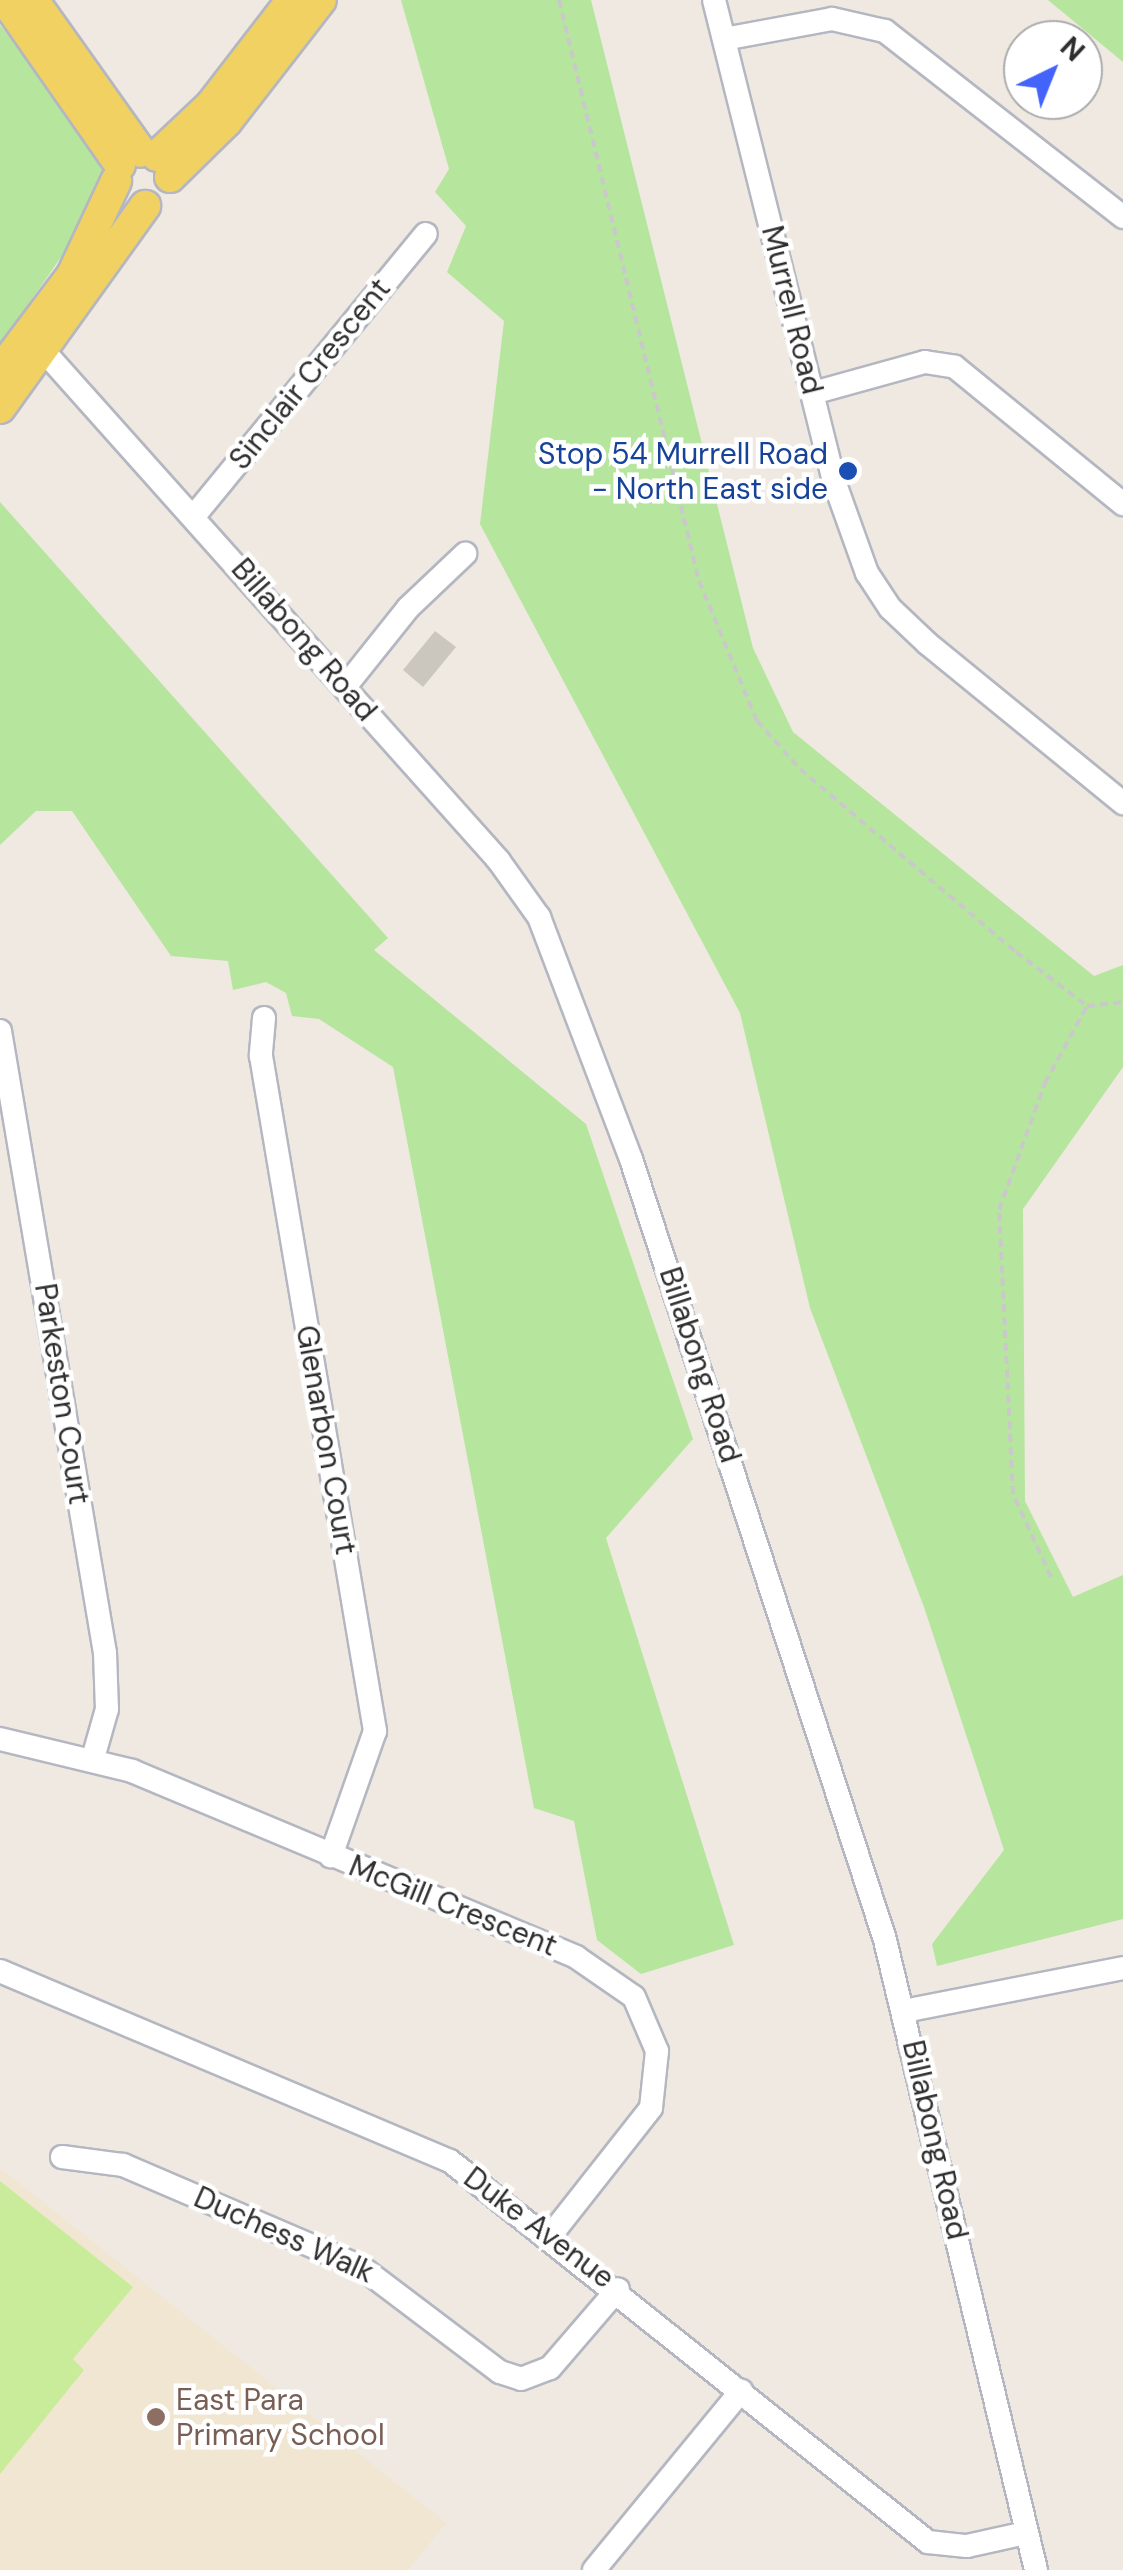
<!DOCTYPE html>
<style>
body{margin:0}
#map{position:relative;width:1123px;height:2570px;overflow:hidden;background:#efe9e1;font-family:"DM Sans",sans-serif}
div>[style]{position:absolute}
[style*='--x']{left:calc(var(--x)*1px);top:calc(var(--y)*1px);width:calc(var(--w)*1px);rotate:calc(var(--a)*1deg)}
.education>*{inset:0;background:#f0e6d1}
.green>*{inset:0;background:#b6e59e}
.pitch>*{inset:0;background:#c9ec9a}
.building>*{inset:0;background:#cbc7bf}
.path>*{height:4px;margin-top:-2px;transform-origin:0;background:repeating-linear-gradient(90deg,#c9c9c9 0 8px,transparent 0 13px)}
.roads{filter:drop-shadow(2px 0 #b4b7c1) drop-shadow(-2px 0 #b4b7c1) drop-shadow(0 2px #b4b7c1) drop-shadow(0 -2px #b4b7c1)}
.minor>*{height:22px;margin:-11px;padding:0 11px;transform-origin:11px;border-radius:11px;background:#fff}
.major>*{height:30px;margin:-15px;padding:0 15px;transform-origin:15px;border-radius:15px;background:#f2d163}
.dots>*{width:28px;height:28px;translate:-50% -50%;box-sizing:border-box;border:5px solid #fff;border-radius:50%}
span{translate:-50% -50%;white-space:nowrap;text-align:center;line-height:1.15;-webkit-text-stroke:9px #fff;paint-order:stroke}
.street-label{font-size:30px;color:#2e2e2e}
.transit-label{font-size:30px;color:#164399}
.right{translate:-100% -50%;text-align:right}
.education-label{font-size:30px;color:#785e54}
.left{translate:0 -50%;text-align:left}
.north{position:absolute;left:1003px;top:20px;width:100px;height:100px;box-sizing:border-box;background:#fff;border:2px solid #ababab;border-radius:50%;rotate:43deg;font-size:28px;font-weight:700;line-height:40px;text-align:center;color:#2e2e2e}
.north::after{content:'';display:block;margin:auto;width:35px;height:45px;background:#4264fb;clip-path:polygon(50% 0,100% 100%,50% 72%,0 100%)}
</style>
<div id="map">
<div class="education">
<i style="clip-path:polygon(0 2168px,446px 2523px,408px 2570px,0 2570px)"></i>
</div>
<div class="green">
<i style="clip-path:polygon(401px 0,591px 0,753px 648px,793px 732px,1094px 976px,1123px 965px,1123px 1067px,1023px 1209px,1025px 1501px,1073px 1597px,1123px 1575px,1123px 1919px,937px 1966px,932px 1944px,1004px 1850px,924px 1607px,810px 1308px,740px 1013px,480px 524px,504px 321px,447px 272px,466px 226px,435px 192px,449px 169px)"></i>
<i style="clip-path:polygon(1048px 0,1123px 0,1123px 62px)"></i>
<i style="clip-path:polygon(0 25px,118px 175px,0 345px)"></i>
<i style="clip-path:polygon(0 502px,388px 938px,374px 950px,586px 1124px,693px 1439px,606px 1538px,734px 1945px,641px 1974px,597px 1940px,574px 1821px,534px 1808px,393px 1067px,319px 1019px,292px 1016px,286px 993px,266px 982px,233px 990px,228px 961px,171px 956px,72px 811px,36px 811px,0 845px)"></i>
</div>
<div class="pitch">
<i style="clip-path:polygon(0 2181px,133px 2287px,73px 2359px,84px 2370px,0 2474px)"></i>
</div>
<div class="building">
<i style="clip-path:polygon(435px 631px,456px 647px,423px 687px,403px 670px)"></i>
</div>
<div class="path">
<i style="--x:559;--y:0;--w:598;--a:76.45"></i>
<i style="--x:699;--y:581;--w:152;--a:67.5"></i>
<i style="--x:757;--y:721;--w:64;--a:48.1"></i>
<i style="--x:800;--y:769;--w:283;--a:40.3"></i>
<i style="--x:1016;--y:952;--w:89;--a:37.3"></i>
<i style="--x:1087;--y:1006;--w:36;--a:-6"></i>
<i style="--x:1051;--y:1577;--w:91;--a:-114.6"></i>
<i style="--x:1013;--y:1494;--w:284;--a:-92.8"></i>
<i style="--x:999;--y:1210;--w:135;--a:-70.1"></i>
<i style="--x:1045;--y:1083;--w:88;--a:-61.4"></i>
</div>
<div class="roads">
<div class="minor">
<i style="--x:714;--y:0;--w:496;--a:76"></i>
<i style="--x:834;--y:481;--w:98;--a:70.3"></i>
<i style="--x:867;--y:573;--w:42;--a:56.7"></i>
<i style="--x:890;--y:608;--w:52;--a:43.5"></i>
<i style="--x:928;--y:644;--w:252;--a:39.2"></i>
<i style="--x:724;--y:39;--w:110;--a:-10.5"></i>
<i style="--x:832;--y:19;--w:54;--a:12.8"></i>
<i style="--x:885;--y:31;--w:302;--a:38"></i>
<i style="--x:33;--y:339;--w:700;--a:48.24"></i>
<i style="--x:499;--y:861;--w:69;--a:54.5"></i>
<i style="--x:539;--y:917;--w:259;--a:69.2"></i>
<i style="--x:631;--y:1159;--w:821;--a:71.98"></i>
<i style="--x:885;--y:1940;--w:648;--a:76.52"></i>
<i style="--x:813;--y:393;--w:116;--a:-15.5"></i>
<i style="--x:925;--y:362;--w:30;--a:9"></i>
<i style="--x:955;--y:367;--w:217;--a:39.2"></i>
<i style="--x:194;--y:516;--w:365;--a:-50.6"></i>
<i style="--x:345;--y:687;--w:101;--a:-51.4"></i>
<i style="--x:408;--y:608;--w:79;--a:-43.5"></i>
<i style="--x:264;--y:1018;--w:38;--a:95"></i>
<i style="--x:261;--y:1056;--w:685;--a:80.41"></i>
<i style="--x:375;--y:1731;--w:133;--a:109.4"></i>
<i style="--x:0;--y:1031;--w:631;--a:80.42"></i>
<i style="--x:105;--y:1653;--w:56;--a:88"></i>
<i style="--x:107;--y:1709;--w:51;--a:105.9"></i>
<i style="--x:0;--y:1739;--w:136;--a:13.6"></i>
<i style="--x:132;--y:1771;--w:481;--a:22.7"></i>
<i style="--x:576;--y:1957;--w:70;--a:34.6"></i>
<i style="--x:634;--y:1997;--w:59;--a:66.9"></i>
<i style="--x:657;--y:2051;--w:57;--a:96"></i>
<i style="--x:651;--y:2108;--w:162;--a:128.2"></i>
<i style="--x:0;--y:1971;--w:488;--a:22.9"></i>
<i style="--x:450;--y:2161;--w:611;--a:38.56"></i>
<i style="--x:928;--y:2542;--w:39;--a:6"></i>
<i style="--x:967;--y:2546;--w:60;--a:-12.4"></i>
<i style="--x:904;--y:2011;--w:223;--a:-11.1"></i>
<i style="--x:62;--y:2157;--w:62;--a:7.5"></i>
<i style="--x:123;--y:2165;--w:259;--a:23.2"></i>
<i style="--x:361;--y:2267;--w:174;--a:37.1"></i>
<i style="--x:500;--y:2372;--w:22;--a:18"></i>
<i style="--x:521;--y:2379;--w:31;--a:-21"></i>
<i style="--x:550;--y:2368;--w:104;--a:-49.3"></i>
<i style="--x:594;--y:2570;--w:232;--a:-50.6"></i>
</div>
<div class="major">
<i style="--x:5;--y:0;--w:201;--a:55.1"></i>
<i style="--x:33;--y:0;--w:186;--a:54.6"></i>
<i style="--x:157;--y:156;--w:74;--a:-43.4"></i>
<i style="--x:211;--y:105;--w:133;--a:-52.4"></i>
<i style="--x:170;--y:177;--w:80;--a:-44.5"></i>
<i style="--x:227;--y:121;--w:153;--a:-52.2"></i>
<i style="--x:0;--y:371;--w:120;--a:-53.1"></i>
<i style="--x:72;--y:275;--w:104;--a:-64.9"></i>
<i style="--x:0;--y:408;--w:249;--a:-54.3"></i>
</div>
</div>
<div class="dots">
<i style="left:848px;top:471px;background:#1a4fb4"></i>
<i style="left:156px;top:2417px;background:#8d6e63"></i>
</div>
<div class="street-label">
<span style="left:792px;top:310px;rotate:76deg">Murrell Road</span>
<span style="left:310px;top:374px;rotate:-51deg">Sinclair Crescent</span>
<span style="left:304px;top:640px;rotate:49deg">Billabong Road</span>
<span style="left:700px;top:1365px;rotate:72deg">Billabong Road</span>
<span style="left:62px;top:1394px;rotate:81deg">Parkeston Court</span>
<span style="left:326px;top:1440px;rotate:80deg">Glenarbon Court</span>
<span style="left:453px;top:1906px;rotate:22deg">McGill Crescent</span>
<span style="left:935px;top:2140px;rotate:77deg">Billabong Road</span>
<span style="left:539px;top:2228px;rotate:37deg">Duke Avenue</span>
<span style="left:284px;top:2235px;rotate:24deg">Duchess Walk</span>
</div>
<div class="transit-label">
<span class="right" style="left:828px;top:471px">Stop 54 Murrell Road<br>- North East side</span>
</div>
<div class="education-label">
<span class="left" style="left:176px;top:2417px">East Para<br>Primary School</span>
</div>
<div class="north">N</div>
</div>
